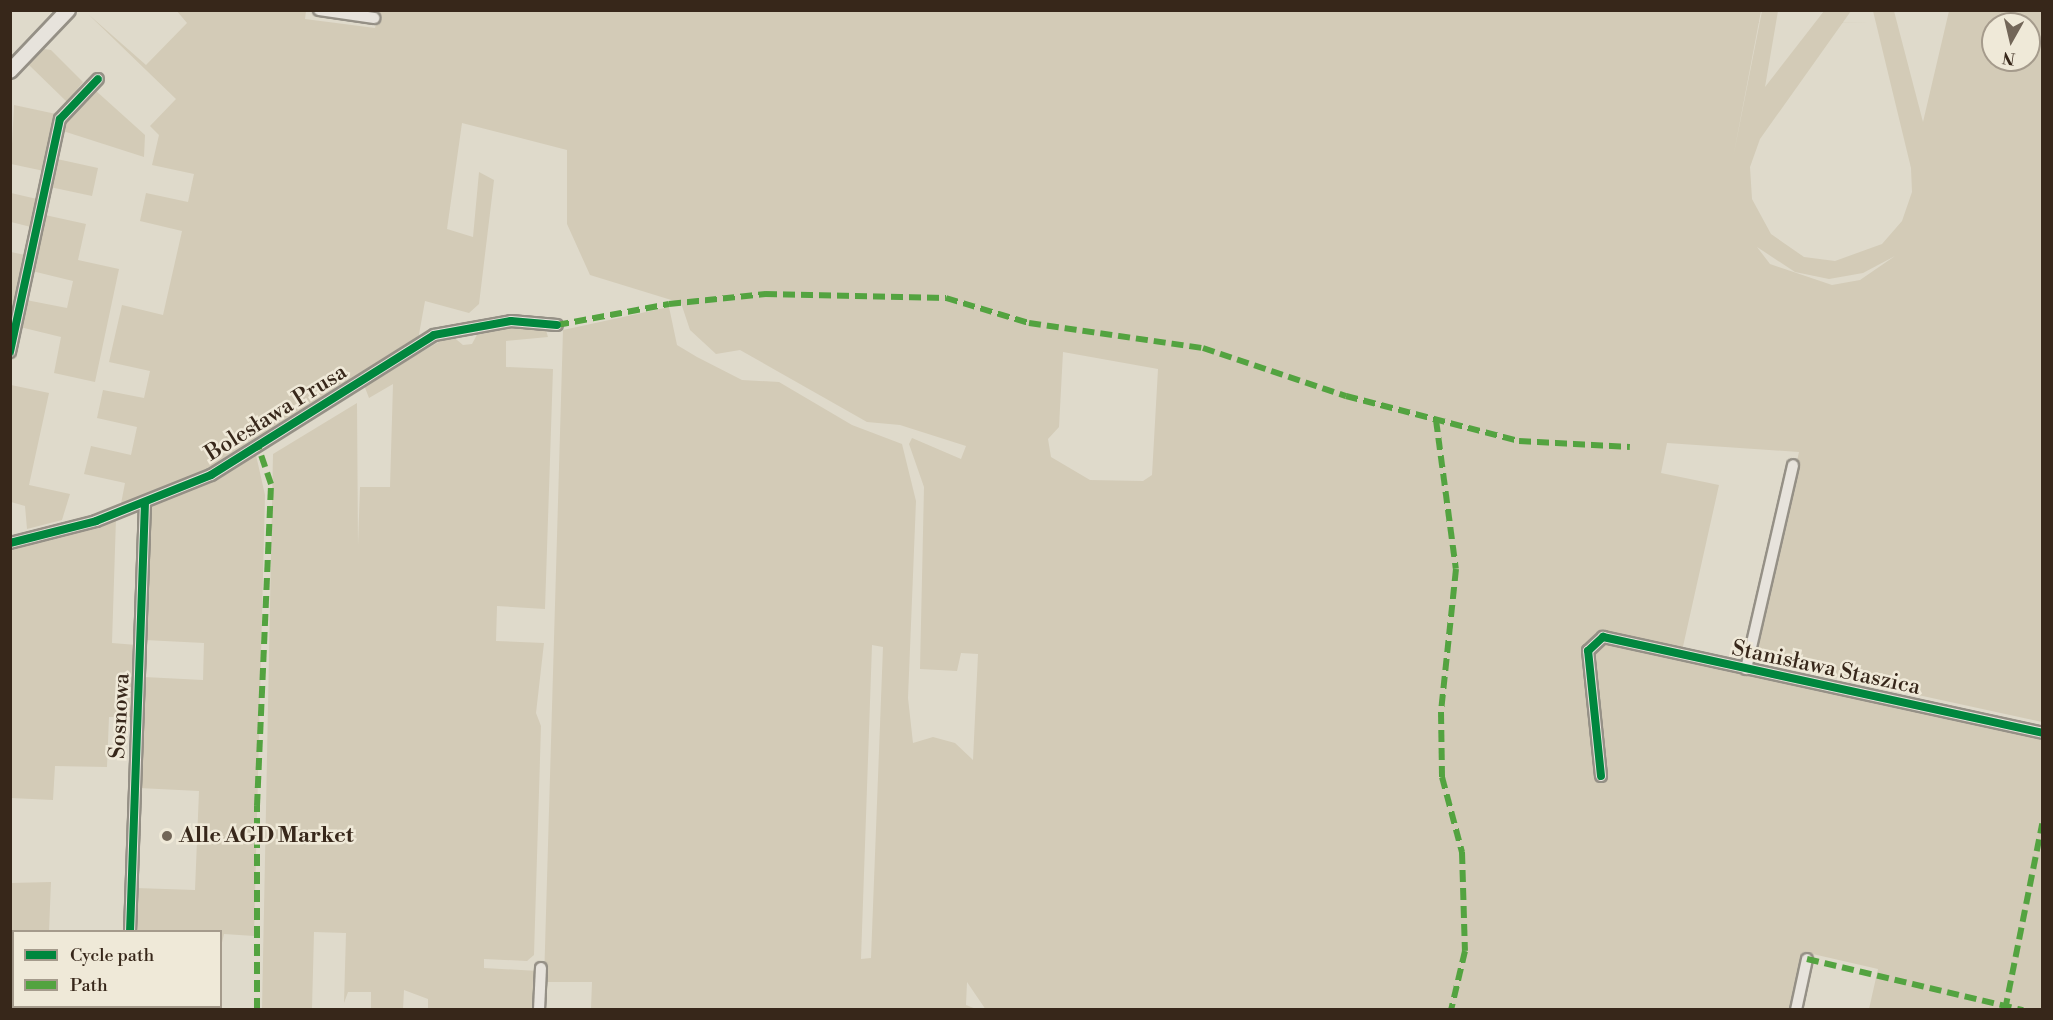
<!DOCTYPE html>
<meta charset="utf-8">
<style>
body{margin:0}
#map{position:relative;width:2053px;height:1020px;overflow:hidden;background:#dfdacb;font-family:"Libre Bodoni",serif}
div>[style]{position:absolute}
[style*='--x']{left:calc(var(--x)*1px);top:calc(var(--y)*1px);width:calc(var(--w)*1px);rotate:calc(var(--a)*1deg)}
.green>*{inset:0;background:#d3cbb7}
.roads{filter:drop-shadow(2px 0 #959086) drop-shadow(-2px 0 #959086) drop-shadow(0 2px #959086) drop-shadow(0 -2px #959086)}
.minor>*{height:10px;margin:-5px;padding:0 5px;transform-origin:5px;border-radius:5px;background:#e7e3dc}
.secondary>*{height:14px;margin:-7px;padding:0 7px;transform-origin:7px;border-radius:7px;background:#e7e3dc}
.quiet>*{height:6px;margin-top:-3px;transform-origin:0;background:repeating-linear-gradient(90deg,#53a340 0 12px,transparent 0 18px)}
.cycleway>*{height:8px;margin:-4px;padding:0 4px;transform-origin:4px;border-radius:4px;background:#00873e}
.dots>*{width:16px;height:16px;translate:-50% -50%;box-sizing:border-box;border:3px solid #efe9d8;border-radius:50%}
span{translate:-50% -50%;white-space:nowrap;text-align:center;line-height:1.15;-webkit-text-stroke:5px #efe9d8;paint-order:stroke}
.street-label{font-size:22px;color:#37271a}
.poi-label{font-size:22px;color:#37271a;font-weight:700}
.left{translate:0 -50%;text-align:left}
.frame{position:absolute;inset:0;border:12px solid #37271a;pointer-events:none}
.legend{position:absolute;left:12px;top:930px;width:210px;height:78px;box-sizing:border-box;background:#efe9d8;border:2px solid #a59b8c;margin:0;padding:8px 10px;list-style:none;font-size:18px;color:#37271a}
.legend li{display:flex;align-items:center;gap:12px;height:30px}
.legend b{width:30px;border:2px solid #a59b8c}
.north{position:absolute;left:1981px;top:12px;width:60px;height:60px;box-sizing:border-box;background:#efe9d8;border:2px solid #a59b8c;border-radius:50%;rotate:188deg;font-size:16px;font-weight:700;line-height:24px;text-align:center;color:#37271a}
.north::after{content:'';display:block;margin:auto;width:21px;height:27px;background:#726658;clip-path:polygon(50% 0,100% 100%,50% 72%,0 100%)}
</style>
<div id="map">
<div class="green">
<i style="clip-path:polygon(evenodd,176px 10px,306px 11px,305px 19px,375px 28px,379px 10px,1761px 11px,1733px 158px,1762px 11px,1778px 11px,1765px 87px,1824px 11px,1851px 11px,1760px 139px,1750px 167px,1752px 199px,1771px 234px,1804px 257px,1835px 261px,1882px 244px,1902px 221px,1912px 192px,1911px 168px,1873px 11px,1894px 11px,1923px 122px,1949px 11px,2042px 11px,2042px 722px,1753px 659px,1799px 452px,1667px 443px,1661px 473px,1719px 485px,1680px 660px,2042px 737px,2042px 1009px,1869px 1009px,1878px 969px,1804px 952px,1792px 1010px,986px 1010px,967px 982px,966px 1005px,976px 1009px,591px 1009px,592px 982px,544px 982px,563px 330px,669px 307px,677px 345px,697px 357px,742px 380px,779px 382px,852px 425px,902px 444px,916px 501px,908px 698px,913px 743px,933px 737px,955px 743px,973px 760px,978px 654px,961px 653px,957px 671px,920px 669px,924px 487px,909px 444px,912px 438px,961px 459px,966px 446px,900px 425px,867px 422px,740px 350px,716px 354px,690px 330px,681px 303px,590px 275px,567px 224px,567px 150px,462px 123px,447px 229px,473px 237px,479px 172px,494px 180px,479px 304px,469px 313px,425px 301px,418px 340px,214px 469px,120px 509px,125px 483px,84px 474px,91px 446px,131px 455px,137px 427px,97px 418px,103px 390px,144px 398px,150px 371px,109px 362px,122px 305px,163px 315px,182px 231px,140px 221px,146px 193px,188px 202px,194px 174px,152px 165px,159px 135px,150px 126px,176px 99px,88px 14px,146px 65px,187px 23px,176px 10px,1993px 24px,2029px 24px,2029px 60px,1993px 60px,1993px 24px,176px 10px,1757px 247px,1795px 272px,1829px 279px,1863px 273px,1895px 256px,1860px 280px,1832px 285px,1770px 264px,1757px 247px,176px 10px,1063px 352px,1158px 369px,1152px 475px,1143px 481px,1090px 480px,1051px 457px,1048px 439px,1059px 427px,1063px 352px,176px 10px,872px 645px,883px 647px,871px 958px,861px 959px,872px 645px)"></i>
<i style="clip-path:polygon(44px 49px,51px 50px,83px 82px,67px 102px,29px 65px)"></i>
<i style="clip-path:polygon(95px 90px,145px 135px,144px 157px,63px 131px,65px 120px)"></i>
<i style="clip-path:polygon(14px 105px,56px 114px,44px 171px,11px 164px)"></i>
<i style="clip-path:polygon(57px 159px,98px 168px,92px 196px,50px 187px)"></i>
<i style="clip-path:polygon(11px 193px,37px 199px,31px 227px,11px 222px)"></i>
<i style="clip-path:polygon(45px 215px,86px 224px,78px 260px,119px 269px,95px 382px,54px 373px,61px 337px,20px 327px,26px 300px,67px 308px,73px 281px,32px 271px)"></i>
<i style="clip-path:polygon(11px 252px,25px 255px,11px 323px,10px 252px)"></i>
<i style="clip-path:polygon(507px 325px,545px 327px,548px 337px,506px 341px,506px 367px,553px 369px,545px 609px,497px 606px,496px 641px,544px 643px,536px 713px,541px 726px,534px 955px,527px 961px,484px 959px,484px 968px,538px 971px,536px 1009px,428px 1009px,428px 999px,404px 990px,403px 1009px,371px 1009px,371px 992px,348px 992px,344px 1003px,346px 933px,314px 932px,312px 1009px,262px 1010px,273px 454px,357px 403px,358px 545px,360px 487px,390px 487px,393px 384px,369px 398px,364px 385px,451px 335px,463px 345px,472px 344px,480px 329px)"></i>
<i style="clip-path:polygon(11px 385px,49px 393px,29px 485px,70px 494px,62px 520px,27px 529px,25px 506px,11px 502px)"></i>
<i style="clip-path:polygon(256px 455px,265px 495px,254px 936px,224px 934px,221px 947px,220px 932px,135px 932px,136px 888px,195px 890px,199px 791px,139px 788px,144px 677px,203px 680px,204px 643px,145px 640px,149px 506px)"></i>
<i style="clip-path:polygon(116px 518px,112px 643px,137px 645px,135px 717px,109px 717px,107px 767px,55px 766px,53px 800px,11px 798px,10px 551px)"></i>
<i style="clip-path:polygon(51px 882px,49px 931px,14px 932px,14px 1006px,46px 1008px,11px 1008px,11px 883px)"></i>
</div>
<div class="roads">
<div class="minor">
<i style="--x:319;--y:10;--w:56;--a:8.3"></i>
<i style="--x:10;--y:352;--w:238;--a:-77.9"></i>
<i style="--x:60;--y:119;--w:55;--a:-46.5"></i>
<i style="--x:10;--y:543;--w:89;--a:-14.3"></i>
<i style="--x:96;--y:521;--w:124;--a:-21.8"></i>
<i style="--x:211;--y:475;--w:263;--a:-32.1"></i>
<i style="--x:434;--y:335;--w:78;--a:-10.3"></i>
<i style="--x:511;--y:321;--w:46;--a:5"></i>
<i style="--x:1746;--y:669;--w:209;--a:-77"></i>
<i style="--x:1601;--y:776;--w:126;--a:-95.9"></i>
<i style="--x:1588;--y:651;--w:21;--a:-43"></i>
<i style="--x:1603;--y:637;--w:449;--a:12.3"></i>
<i style="--x:130;--y:932;--w:429;--a:-88"></i>
<i style="--x:128;--y:1010;--w:4;--a:-90"></i>
<i style="--x:539;--y:1010;--w:42;--a:-87.3"></i>
<i style="--x:1796;--y:1010;--w:52;--a:-77.8"></i>
</div>
<div class="secondary">
<i style="--x:10;--y:71;--w:84;--a:-46.4"></i>
</div>
</div>
<div class="quiet">
<i style="--x:557;--y:325;--w:114;--a:-10.6"></i>
<i style="--x:669;--y:304;--w:97;--a:-5.9"></i>
<i style="--x:765;--y:294;--w:181;--a:1.3"></i>
<i style="--x:946;--y:298;--w:87;--a:16.8"></i>
<i style="--x:1029;--y:323;--w:176;--a:8.2"></i>
<i style="--x:1203;--y:348;--w:151;--a:18.6"></i>
<i style="--x:1346;--y:396;--w:179;--a:14.6"></i>
<i style="--x:1519;--y:441;--w:111;--a:3.1"></i>
<i style="--x:1436;--y:420;--w:150;--a:82.4"></i>
<i style="--x:1456;--y:569;--w:144;--a:96"></i>
<i style="--x:1441;--y:712;--w:65;--a:89.1"></i>
<i style="--x:1442;--y:777;--w:78;--a:75.1"></i>
<i style="--x:1462;--y:852;--w:99;--a:88.3"></i>
<i style="--x:1465;--y:951;--w:61;--a:103.3"></i>
<i style="--x:1807;--y:959;--w:222;--a:13.3"></i>
<i style="--x:257;--y:1010;--w:204;--a:-90"></i>
<i style="--x:257;--y:806;--w:322;--a:-87.5"></i>
<i style="--x:271;--y:484;--w:40;--a:-108.9"></i>
<i style="--x:2005;--y:1010;--w:190;--a:-78.7"></i>
</div>
<div class="cycleway">
<i style="--x:10;--y:352;--w:238;--a:-77.9"></i>
<i style="--x:60;--y:119;--w:55;--a:-46.5"></i>
<i style="--x:10;--y:543;--w:89;--a:-14.3"></i>
<i style="--x:96;--y:521;--w:124;--a:-21.8"></i>
<i style="--x:211;--y:475;--w:263;--a:-32.1"></i>
<i style="--x:434;--y:335;--w:78;--a:-10.3"></i>
<i style="--x:511;--y:321;--w:46;--a:5"></i>
<i style="--x:1601;--y:776;--w:126;--a:-95.9"></i>
<i style="--x:1588;--y:651;--w:21;--a:-43"></i>
<i style="--x:1603;--y:637;--w:449;--a:12.3"></i>
<i style="--x:130;--y:932;--w:429;--a:-88"></i>
</div>
<div class="dots">
<i style="left:167px;top:836px;background:#726658"></i>
</div>
<div class="street-label">
<span style="left:276px;top:413px;rotate:-32deg">Bolesława Prusa</span>
<span style="left:1826px;top:668px;rotate:12deg">Stanisława Staszica</span>
<span style="left:120px;top:716px;rotate:-87deg">Sosnowa</span>
</div>
<div class="poi-label">
<span class="left" style="left:179px;top:836px">Alle AGD Market</span>
</div>
<div class="frame"></div>
<ul class="legend">
<li><b style="height:8px;background:#00873e"></b>Cycle path</li>
<li><b style="height:8px;background:#53a340"></b>Path</li>
</ul>
<div class="north">N</div>
</div>
